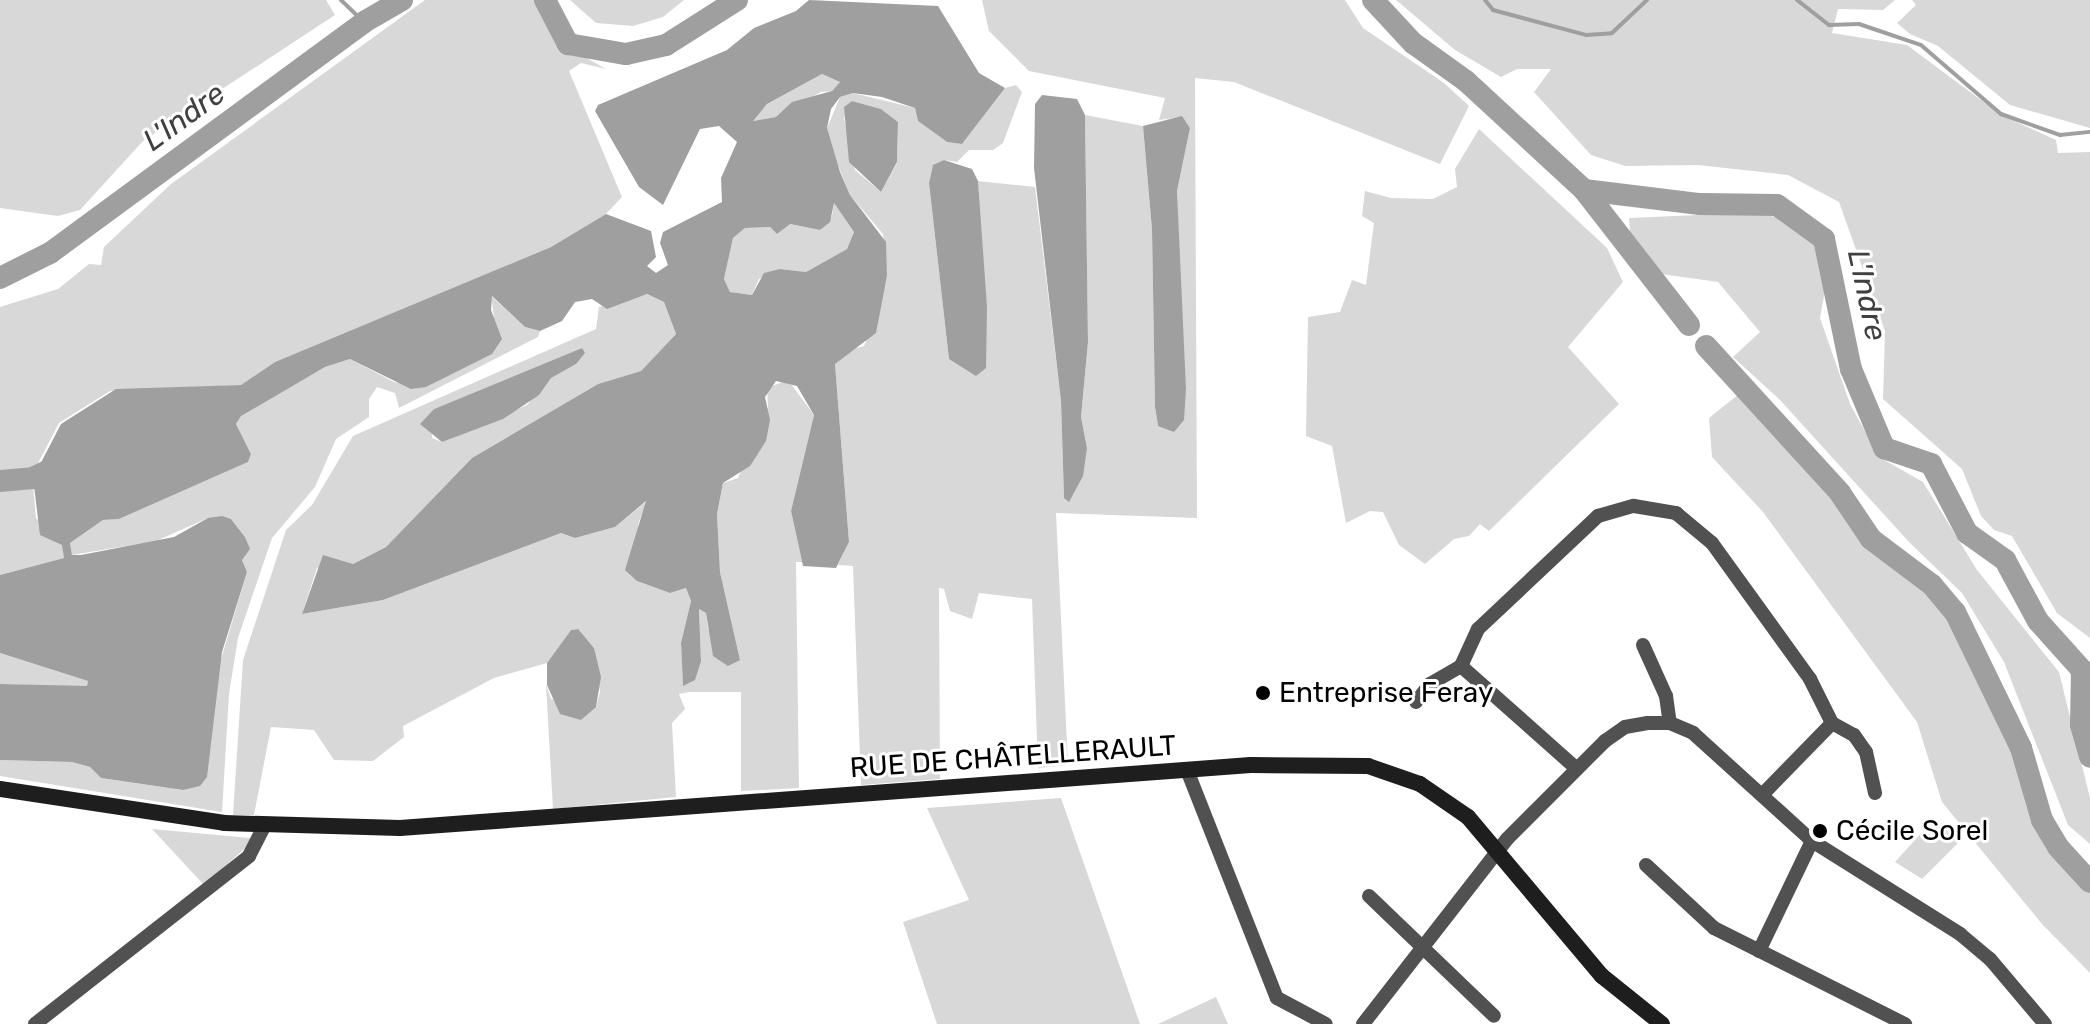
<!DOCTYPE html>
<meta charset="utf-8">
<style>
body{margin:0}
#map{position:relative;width:2090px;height:1024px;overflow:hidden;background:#fff;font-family:Rubik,sans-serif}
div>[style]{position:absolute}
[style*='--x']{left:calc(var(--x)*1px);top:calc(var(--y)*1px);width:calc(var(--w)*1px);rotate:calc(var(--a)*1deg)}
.green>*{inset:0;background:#d8d8d8}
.water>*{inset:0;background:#9f9f9f}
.stream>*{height:4px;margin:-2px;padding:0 2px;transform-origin:2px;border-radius:2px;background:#9f9f9f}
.river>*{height:22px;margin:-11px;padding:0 11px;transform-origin:11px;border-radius:11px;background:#9f9f9f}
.minor>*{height:14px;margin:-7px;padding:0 7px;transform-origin:7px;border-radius:7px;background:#515151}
.secondary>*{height:16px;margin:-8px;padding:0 8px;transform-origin:8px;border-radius:8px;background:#1e1e1e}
.dots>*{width:22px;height:22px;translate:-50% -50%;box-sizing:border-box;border:4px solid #fff;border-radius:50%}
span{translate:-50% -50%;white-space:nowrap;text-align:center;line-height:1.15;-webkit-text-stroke:6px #fff;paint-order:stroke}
.poi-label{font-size:28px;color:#000}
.left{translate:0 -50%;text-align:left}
.street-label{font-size:28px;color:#000}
.water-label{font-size:30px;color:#404040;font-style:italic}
</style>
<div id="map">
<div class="green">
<i style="clip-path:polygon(0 0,326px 0,335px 15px,143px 141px,80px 210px,58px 216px,0 208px)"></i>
<i style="clip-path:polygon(425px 0,534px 0,548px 28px,565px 46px,606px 69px,581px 63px,569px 71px,622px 197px,606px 214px,551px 247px,275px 362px,241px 385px,110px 391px,59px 423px,32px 475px,36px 518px,63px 545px,64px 558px,0 575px,0 307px,58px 289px,89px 264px,101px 265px,104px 247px,171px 184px)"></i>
<i style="clip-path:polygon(570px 0,684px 0,663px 17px,633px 26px,596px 23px)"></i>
<i style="clip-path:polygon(evenodd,982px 0,1345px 0,1363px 28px,1444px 83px,1469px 106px,1440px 164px,1234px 82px,1195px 78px,1197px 518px,1056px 513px,1068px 765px,1038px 768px,1032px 599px,979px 593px,972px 619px,950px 611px,944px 589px,939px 588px,940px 779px,861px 785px,853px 566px,838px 565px,849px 542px,835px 364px,846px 351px,864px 346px,879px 314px,887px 276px,883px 234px,850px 195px,830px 146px,827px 128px,840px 97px,853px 93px,915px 108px,918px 121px,947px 142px,962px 144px,1005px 88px,1016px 85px,1022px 92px,1003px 143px,993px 150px,969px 150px,957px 162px,944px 160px,933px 166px,929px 183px,949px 359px,986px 368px,978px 181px,1035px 187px,1061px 401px,1064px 498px,1087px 448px,1081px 417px,1088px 342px,1085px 115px,1143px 126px,1152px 230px,1155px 407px,1158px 426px,1184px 420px,1177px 191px,1190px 128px,1182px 117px,1159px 120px,1165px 98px,1029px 71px,989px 31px,982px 0,852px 101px,881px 109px,898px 122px,897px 163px,881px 192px,855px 170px,844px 118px,852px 101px)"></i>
<i style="clip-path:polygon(1396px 0,1895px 0,1883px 10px,1838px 9px,1832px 33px,1907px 45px,2001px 115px,2056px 140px,2058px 153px,2090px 152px,2090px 638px,2057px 613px,2012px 536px,1994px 530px,1981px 516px,1962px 469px,1883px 399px,1885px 331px,1839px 202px,1788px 175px,1698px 165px,1625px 166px,1591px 155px,1534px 92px,1551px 69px,1517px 69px,1501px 77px,1455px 50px)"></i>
<i style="clip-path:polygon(1912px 0,2090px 0,2090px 128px,2010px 105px,1938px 46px,1910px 34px,1897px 23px,1916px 5px)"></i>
<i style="clip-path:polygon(822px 74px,840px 82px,832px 91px,821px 92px,777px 117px,752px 121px,767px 104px)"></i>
<i style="clip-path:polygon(1479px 129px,1607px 248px,1623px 282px,1568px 347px,1619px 404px,1489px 531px,1480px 524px,1469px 536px,1454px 539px,1425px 564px,1399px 545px,1383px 512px,1370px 511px,1346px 523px,1332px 446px,1306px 436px,1308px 317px,1340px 312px,1352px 280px,1366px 285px,1374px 223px,1362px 216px,1365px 191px,1391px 198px,1433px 199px,1457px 187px,1455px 169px)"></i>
<i style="clip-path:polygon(834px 203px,854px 232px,847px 249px,806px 272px,780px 269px,759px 279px,752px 295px,730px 292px,724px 279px,733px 238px,745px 228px,770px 227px,777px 234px,789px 224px,820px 230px,832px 216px)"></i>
<i style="clip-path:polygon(1746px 213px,1786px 218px,1815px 242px,1825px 290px,1820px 318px,1850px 404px,1879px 457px,1923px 482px,1977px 570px,2059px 672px,2090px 798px,2090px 844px,2068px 825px,2004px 662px,1962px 593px,1909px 542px,1780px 400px,1733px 357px,1760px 332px,1718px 282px,1633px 270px,1629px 218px)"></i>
<i style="clip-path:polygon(evenodd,647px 294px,664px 302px,676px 334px,641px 371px,598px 384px,472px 458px,386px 547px,353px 564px,317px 568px,302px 614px,383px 600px,561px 533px,575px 538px,615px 527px,647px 501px,638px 524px,637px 581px,670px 593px,686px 588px,691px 601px,681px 643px,683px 685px,701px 661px,699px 609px,706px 613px,708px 629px,740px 660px,720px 572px,717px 514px,723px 483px,738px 478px,768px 407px,767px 388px,788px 380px,814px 415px,791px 511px,802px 562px,796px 562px,799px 788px,741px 791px,741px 692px,689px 692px,679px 694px,685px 709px,672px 723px,676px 797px,553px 809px,546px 684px,551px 699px,596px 707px,600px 692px,594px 648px,577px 629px,571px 630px,547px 663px,494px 678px,403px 726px,404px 737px,373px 761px,334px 760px,314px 730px,271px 727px,254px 815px,233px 815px,243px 660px,286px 530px,312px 505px,353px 436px,596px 329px,599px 307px,647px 294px,582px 348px,576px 364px,550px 378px,527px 405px,442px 442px,432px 438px,434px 409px,582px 348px)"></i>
<i style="clip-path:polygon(491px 296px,525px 327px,540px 331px,538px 337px,399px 408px,395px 393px,377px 387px,369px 399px,369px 417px,336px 439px,315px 487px,272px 538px,238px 638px,229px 694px,222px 812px,0 776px,0 760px,72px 762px,90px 767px,101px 778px,182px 790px,247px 572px,242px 560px,245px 537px,231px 519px,208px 518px,156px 541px,72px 555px,70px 543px,103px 520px,119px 519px,248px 462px,251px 454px,236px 424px,241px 415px,325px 367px,350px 359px,394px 382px,426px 387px,473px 362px,494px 317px)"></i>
<i style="clip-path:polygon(1739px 394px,1870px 543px,1927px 590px,1948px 615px,2019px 766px,2039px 828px,2075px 880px,2090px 889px,2090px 973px,2042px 924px,1942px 802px,1917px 722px,1763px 512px,1712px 457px,1709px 418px)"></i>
<i style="clip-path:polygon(0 653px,88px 681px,87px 687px,0 684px)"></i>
<i style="clip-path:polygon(1061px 798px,1140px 1024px,937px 1024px,903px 922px,969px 900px,927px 808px)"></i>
<i style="clip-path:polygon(1935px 818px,1959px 842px,1922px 879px,1895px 862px)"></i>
<i style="clip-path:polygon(152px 829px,250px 838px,251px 843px,204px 885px)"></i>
<i style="clip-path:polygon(1216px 997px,1228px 1024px,1158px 1024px)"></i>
</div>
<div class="water">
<i style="clip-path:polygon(evenodd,809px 0,938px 6px,979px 73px,1005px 88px,962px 144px,947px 142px,918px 121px,915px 108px,882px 97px,853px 93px,840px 97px,831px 109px,827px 128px,840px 172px,850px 195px,886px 242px,887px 276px,876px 333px,835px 364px,849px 542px,836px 568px,803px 566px,791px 511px,814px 415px,797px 386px,776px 381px,765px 397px,770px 420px,766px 441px,750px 466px,723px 483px,717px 514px,720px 572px,740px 660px,728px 666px,713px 656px,706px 613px,699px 609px,701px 661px,695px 680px,683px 686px,681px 643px,691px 601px,686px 588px,670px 593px,637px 581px,625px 570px,646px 501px,615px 527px,575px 538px,561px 533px,383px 600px,302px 614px,323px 555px,353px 564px,386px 547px,472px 458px,598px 384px,641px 371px,676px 334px,664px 302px,647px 294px,607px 309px,592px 299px,575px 302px,562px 321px,540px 331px,525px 327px,492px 296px,491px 310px,502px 339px,492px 354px,426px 387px,411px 389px,350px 359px,325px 367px,241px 416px,236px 424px,251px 454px,248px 462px,119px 519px,103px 520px,70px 543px,72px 555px,81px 555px,174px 537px,208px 518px,222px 516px,231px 519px,245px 537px,250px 549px,242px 560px,247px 572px,222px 652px,207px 777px,200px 786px,183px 790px,101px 778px,90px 767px,72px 762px,0 760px,0 684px,87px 686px,88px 681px,0 653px,0 575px,64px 558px,62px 545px,40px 535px,33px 478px,61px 424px,116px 389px,241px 385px,275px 362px,551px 247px,606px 214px,651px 231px,656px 257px,647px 266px,656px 273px,668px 265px,660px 243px,663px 232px,722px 202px,721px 178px,737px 142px,719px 126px,700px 129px,663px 205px,639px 187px,595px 111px,598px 105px,727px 50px,754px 28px,796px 11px,809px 0,822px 74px,840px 82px,832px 91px,792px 102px,776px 117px,753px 121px,767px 104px,822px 74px,809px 0,834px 203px,854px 232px,847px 249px,806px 272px,780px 269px,764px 273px,752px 295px,730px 292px,724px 279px,733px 238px,745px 228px,770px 227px,777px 234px,790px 224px,820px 230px,830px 222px,834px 203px)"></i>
<i style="clip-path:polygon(1042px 95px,1077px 99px,1085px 115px,1088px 342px,1081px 417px,1087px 448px,1083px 476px,1069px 502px,1064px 498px,1061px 401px,1034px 168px,1035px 104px)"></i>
<i style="clip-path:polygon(852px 101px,881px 109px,898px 122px,897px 162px,881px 192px,849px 162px,844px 107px)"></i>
<i style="clip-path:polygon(1182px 116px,1190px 128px,1177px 191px,1186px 389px,1184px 420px,1174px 432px,1158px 426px,1155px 407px,1152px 230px,1143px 126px)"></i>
<i style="clip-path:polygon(944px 160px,972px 169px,978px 181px,987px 307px,986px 368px,976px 376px,949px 359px,929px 183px,933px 165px)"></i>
<i style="clip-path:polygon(582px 348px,585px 353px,576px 364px,551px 378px,539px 395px,503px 419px,442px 442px,420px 424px,434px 409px)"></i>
<i style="clip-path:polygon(578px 629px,594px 648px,601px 677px,596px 707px,581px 720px,560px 714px,547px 685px,547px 663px,571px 630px)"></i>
</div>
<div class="stream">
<i style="--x:341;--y:0;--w:32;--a:44"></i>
<i style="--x:1485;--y:0;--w:13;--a:51"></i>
<i style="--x:1493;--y:10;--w:96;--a:15"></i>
<i style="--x:1586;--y:35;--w:26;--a:-4"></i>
<i style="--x:1612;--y:33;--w:48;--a:-43.3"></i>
<i style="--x:1797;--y:0;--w:41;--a:38"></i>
<i style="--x:1829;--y:25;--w:30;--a:-2"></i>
<i style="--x:1859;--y:24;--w:65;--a:18.7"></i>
<i style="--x:1921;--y:45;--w:106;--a:40.8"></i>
<i style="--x:2001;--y:114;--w:63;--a:19.6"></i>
<i style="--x:2060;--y:135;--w:30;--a:-6"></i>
</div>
<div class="river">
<i style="--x:545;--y:0;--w:50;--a:62.4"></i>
<i style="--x:568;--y:44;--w:59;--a:9.8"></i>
<i style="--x:626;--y:54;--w:41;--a:-12.7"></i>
<i style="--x:666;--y:45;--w:84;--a:-32.4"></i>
<i style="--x:1373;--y:0;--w:59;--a:47.1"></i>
<i style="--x:1413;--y:43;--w:65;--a:35.6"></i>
<i style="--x:1466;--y:81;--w:161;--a:42.7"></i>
<i style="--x:1584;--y:190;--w:117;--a:6.9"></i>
<i style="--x:1700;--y:204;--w:77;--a:0.7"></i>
<i style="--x:1777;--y:205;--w:58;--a:35.9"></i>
<i style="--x:1824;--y:239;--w:133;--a:78.3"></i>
<i style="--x:1851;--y:369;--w:86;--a:67.3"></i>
<i style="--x:1884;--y:448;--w:50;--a:18.8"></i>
<i style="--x:1931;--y:464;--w:78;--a:62.4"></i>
<i style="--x:1967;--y:533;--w:47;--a:35.4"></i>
<i style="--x:2005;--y:560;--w:69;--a:61.6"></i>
<i style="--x:2038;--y:621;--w:66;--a:48.1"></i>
<i style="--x:2082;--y:670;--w:55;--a:91"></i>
<i style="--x:2081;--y:725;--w:33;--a:74"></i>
<i style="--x:1584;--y:190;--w:171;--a:52.1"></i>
<i style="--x:0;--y:278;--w:56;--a:-26.6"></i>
<i style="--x:50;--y:253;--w:390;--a:-36.3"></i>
<i style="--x:364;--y:22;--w:44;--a:-30.1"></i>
<i style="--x:1706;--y:346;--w:199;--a:47.6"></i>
<i style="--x:1840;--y:493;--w:55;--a:56"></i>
<i style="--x:1871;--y:539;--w:76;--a:37"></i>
<i style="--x:1932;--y:585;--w:35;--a:50"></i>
<i style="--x:1955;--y:612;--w:151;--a:64.1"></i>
<i style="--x:2021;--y:748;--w:75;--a:73.7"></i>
<i style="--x:2042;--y:820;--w:31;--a:59"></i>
<i style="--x:2058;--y:847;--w:47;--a:47.6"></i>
<i style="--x:0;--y:481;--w:33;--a:-5"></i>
<i style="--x:33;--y:478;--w:30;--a:-26"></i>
</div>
<div class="minor">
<i style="--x:1643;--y:645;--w:56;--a:65.7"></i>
<i style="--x:1666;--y:696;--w:27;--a:82"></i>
<i style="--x:1461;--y:666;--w:41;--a:-65.3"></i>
<i style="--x:1478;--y:629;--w:165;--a:-43.3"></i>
<i style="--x:1598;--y:516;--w:37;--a:-16"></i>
<i style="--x:1634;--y:506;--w:43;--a:9.5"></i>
<i style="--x:1676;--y:513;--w:47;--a:39.8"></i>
<i style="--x:1712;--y:543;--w:168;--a:54.2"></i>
<i style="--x:1810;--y:679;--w:49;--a:63.4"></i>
<i style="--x:1832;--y:723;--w:25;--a:29"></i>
<i style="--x:1854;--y:735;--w:21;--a:55"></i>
<i style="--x:1866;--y:752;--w:42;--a:77.6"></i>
<i style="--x:1461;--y:666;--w:155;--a:41.6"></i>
<i style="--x:1416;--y:702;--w:23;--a:-52"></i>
<i style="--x:1430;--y:684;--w:36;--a:-30"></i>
<i style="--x:1187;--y:770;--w:245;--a:68.5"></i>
<i style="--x:1277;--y:998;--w:55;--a:28"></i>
<i style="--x:1763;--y:794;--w:99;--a:-45.8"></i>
<i style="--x:1646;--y:865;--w:93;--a:42.8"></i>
<i style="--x:1714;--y:928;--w:214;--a:26.7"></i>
<i style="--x:1369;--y:896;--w:173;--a:43.8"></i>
<i style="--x:1759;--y:951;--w:122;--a:-64.3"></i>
<i style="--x:35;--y:1024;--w:272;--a:-38.1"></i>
<i style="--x:249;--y:856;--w:34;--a:-63"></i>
<i style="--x:1363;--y:1024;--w:234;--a:-52.1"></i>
<i style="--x:1507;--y:839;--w:139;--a:-45"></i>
<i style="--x:1605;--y:741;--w:24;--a:-35"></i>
<i style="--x:1625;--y:727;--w:23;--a:-10"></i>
<i style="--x:1648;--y:723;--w:22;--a:0"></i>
<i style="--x:1670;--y:723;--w:25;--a:23"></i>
<i style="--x:1693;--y:733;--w:161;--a:42.2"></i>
<i style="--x:1812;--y:841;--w:175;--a:32.1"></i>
<i style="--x:1960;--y:934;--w:39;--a:40"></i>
<i style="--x:1990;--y:959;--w:85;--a:49.8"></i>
</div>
<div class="secondary">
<i style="--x:0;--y:789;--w:227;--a:8.6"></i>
<i style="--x:224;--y:823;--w:176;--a:1.6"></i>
<i style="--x:400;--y:828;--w:853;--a:-4.23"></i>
<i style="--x:1251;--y:765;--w:117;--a:0.5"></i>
<i style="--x:1368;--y:766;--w:55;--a:19.1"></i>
<i style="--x:1420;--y:784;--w:58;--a:34.5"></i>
<i style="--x:1468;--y:817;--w:208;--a:49.9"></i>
<i style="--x:1602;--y:976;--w:77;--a:38.7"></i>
</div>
<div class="dots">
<i style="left:1263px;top:693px;background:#000"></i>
<i style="left:1820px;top:831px;background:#000"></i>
</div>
<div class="poi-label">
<span class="left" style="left:1279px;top:693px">Entreprise Feray</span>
<span class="left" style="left:1836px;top:831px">Cécile Sorel</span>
</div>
<div class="street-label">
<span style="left:1013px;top:757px;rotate:-4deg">RUE DE CHÂTELLERAULT</span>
</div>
<div class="water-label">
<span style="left:184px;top:117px;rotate:-36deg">L'Indre</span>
<span style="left:1867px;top:295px;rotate:78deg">L'Indre</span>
</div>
</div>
